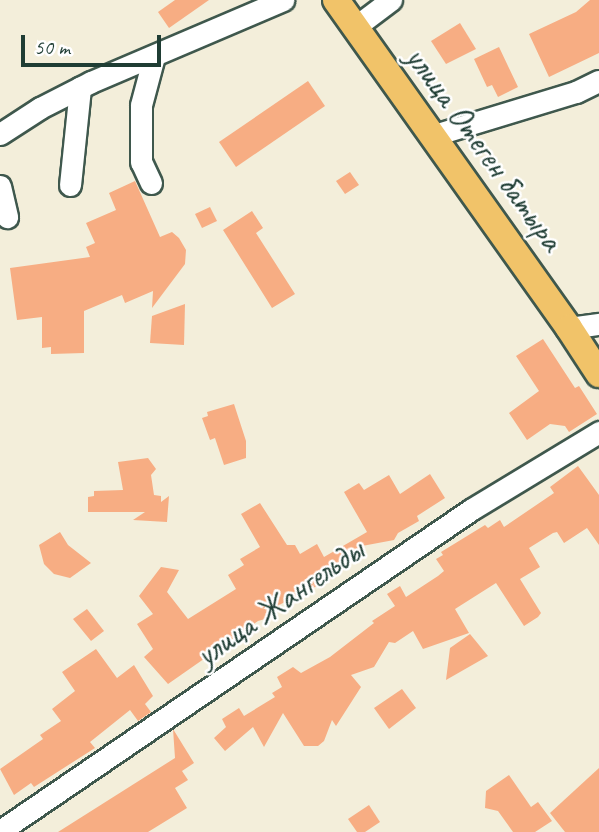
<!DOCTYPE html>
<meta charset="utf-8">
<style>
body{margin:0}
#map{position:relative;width:599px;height:832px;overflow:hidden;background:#f3eeda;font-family:Caveat,sans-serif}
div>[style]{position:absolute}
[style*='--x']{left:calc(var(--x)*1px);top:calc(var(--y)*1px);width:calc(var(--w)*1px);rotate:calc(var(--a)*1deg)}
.building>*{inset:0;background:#f7ad83}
.roads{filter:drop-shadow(2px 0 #3f584d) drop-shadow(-2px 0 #3f584d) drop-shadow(0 2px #3f584d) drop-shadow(0 -2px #3f584d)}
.minor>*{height:21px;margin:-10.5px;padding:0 10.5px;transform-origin:10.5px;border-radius:10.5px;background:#fff}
.major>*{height:26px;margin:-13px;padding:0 13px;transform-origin:13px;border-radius:13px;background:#f1c369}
span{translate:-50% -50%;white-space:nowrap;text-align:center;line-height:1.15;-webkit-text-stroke:5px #fff;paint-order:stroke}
.street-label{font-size:33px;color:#1f3d34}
.scale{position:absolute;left:21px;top:35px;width:140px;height:32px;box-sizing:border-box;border:4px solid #1f3d34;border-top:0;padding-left:9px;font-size:21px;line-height:24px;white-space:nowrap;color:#1f3d34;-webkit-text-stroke:5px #fff;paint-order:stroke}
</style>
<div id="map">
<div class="building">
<i style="clip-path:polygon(175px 0,209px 0,169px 28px,158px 12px)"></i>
<i style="clip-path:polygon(590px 0,599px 0,599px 53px,549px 77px,529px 34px,576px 12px)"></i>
<i style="clip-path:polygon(460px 23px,476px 49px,446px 64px,431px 41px)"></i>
<i style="clip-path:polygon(499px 47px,518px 87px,498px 97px,492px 85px,487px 87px,474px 59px)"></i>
<i style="clip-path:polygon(308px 81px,325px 106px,236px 167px,219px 142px)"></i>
<i style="clip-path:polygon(350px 172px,359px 185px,345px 194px,336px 181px)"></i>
<i style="clip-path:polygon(135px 181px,160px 237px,172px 232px,179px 238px,186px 250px,185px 264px,152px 308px,153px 291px,125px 303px,122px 295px,84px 311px,84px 353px,51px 354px,51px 347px,42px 348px,42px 317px,17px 320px,10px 268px,90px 257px,86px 247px,95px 243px,86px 223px,116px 210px,109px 193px)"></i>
<i style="clip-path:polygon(210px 207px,217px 221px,202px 228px,195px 214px)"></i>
<i style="clip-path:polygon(252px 211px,263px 228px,256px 233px,295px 294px,272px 308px,223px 230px)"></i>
<i style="clip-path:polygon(185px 304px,184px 345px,150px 343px,152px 316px)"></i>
<i style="clip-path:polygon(543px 339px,575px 388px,579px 386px,597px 414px,569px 432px,565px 426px,550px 424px,527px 440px,509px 413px,539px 391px,516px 356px)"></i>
<i style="clip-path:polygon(234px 404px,246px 441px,246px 458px,224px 465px,215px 438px,210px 440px,202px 418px,208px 416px,207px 412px)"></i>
<i style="clip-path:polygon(148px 458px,156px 469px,151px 475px,154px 495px,161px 496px,161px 502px,169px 496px,167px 522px,133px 520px,145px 512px,88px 512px,88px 497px,94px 496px,94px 491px,123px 490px,118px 462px)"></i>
<i style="clip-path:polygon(578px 466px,599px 495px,599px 545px,587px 528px,564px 543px,557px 532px,553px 533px,529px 548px,540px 567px,520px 579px,541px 613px,538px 617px,524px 626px,496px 583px,455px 609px,469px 633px,423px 649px,413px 631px,395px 643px,389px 642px,374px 667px,351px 675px,361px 687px,336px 726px,332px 720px,324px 741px,318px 746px,304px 746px,283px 713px,264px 747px,253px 727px,225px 751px,214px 738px,226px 727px,222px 719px,239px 708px,244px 716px,275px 697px,272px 693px,282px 687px,277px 677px,293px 667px,301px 673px,330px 657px,374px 623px,372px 621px,395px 606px,387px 594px,400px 586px,406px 597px,438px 576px,444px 571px,436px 559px,443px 555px,441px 552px,485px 525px,488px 528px,500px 520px,504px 527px,554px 493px,550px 487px)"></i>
<i style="clip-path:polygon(430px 474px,445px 498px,417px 516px,419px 521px,398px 533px,394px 540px,362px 546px,366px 553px,331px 574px,333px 578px,277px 606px,272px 617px,258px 621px,168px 684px,144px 657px,153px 649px,137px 624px,153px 614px,139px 596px,161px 567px,179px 570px,167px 592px,188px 619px,236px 589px,228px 575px,244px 565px,240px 559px,260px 547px,241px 514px,260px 503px,287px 545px,295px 545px,300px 554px,317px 544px,324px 557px,367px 532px,344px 492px,359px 483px,364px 490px,389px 475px,400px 494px)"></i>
<i style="clip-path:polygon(60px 532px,68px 545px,91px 563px,70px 578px,54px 574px,44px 564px,39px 545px)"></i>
<i style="clip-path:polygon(87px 609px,104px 631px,91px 641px,73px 619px)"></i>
<i style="clip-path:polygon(470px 634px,488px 656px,446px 680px,450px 648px)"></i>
<i style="clip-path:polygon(96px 649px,117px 678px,134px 665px,153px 696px,145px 704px,151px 712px,138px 721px,130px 710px,90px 742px,95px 748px,34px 787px,31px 783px,14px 795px,0 769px,43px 739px,40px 735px,61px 721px,52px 709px,75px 691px,62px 672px)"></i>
<i style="clip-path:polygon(402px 689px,416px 708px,389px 729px,374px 708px)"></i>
<i style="clip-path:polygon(173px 729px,194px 763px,182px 771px,188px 780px,175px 788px,187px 808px,148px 832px,58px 832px,175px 758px)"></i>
<i style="clip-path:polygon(599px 768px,599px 832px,565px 832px,550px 813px)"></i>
<i style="clip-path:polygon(509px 775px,531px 807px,538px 802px,552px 821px,535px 832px,513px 832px,498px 811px,485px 808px,486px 791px)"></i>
<i style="clip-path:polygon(369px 805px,380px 822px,365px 832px,357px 832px,348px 819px)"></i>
</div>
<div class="roads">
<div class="minor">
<i style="--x:355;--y:27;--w:45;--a:-36.9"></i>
<i style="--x:0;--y:134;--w:48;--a:-33"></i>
<i style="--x:40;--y:108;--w:57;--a:-27"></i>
<i style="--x:91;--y:82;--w:209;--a:-23.1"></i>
<i style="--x:431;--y:136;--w:152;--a:-16.9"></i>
<i style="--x:576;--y:92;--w:25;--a:-26"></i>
<i style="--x:151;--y:183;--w:23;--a:-115"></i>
<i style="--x:141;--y:162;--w:57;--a:-90"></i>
<i style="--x:141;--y:105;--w:51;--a:-75.1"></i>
<i style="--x:70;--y:185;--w:98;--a:-84.1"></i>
<i style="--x:0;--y:186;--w:32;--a:77"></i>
<i style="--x:569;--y:328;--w:30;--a:-8"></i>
<i style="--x:0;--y:831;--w:571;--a:-34.3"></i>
<i style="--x:472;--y:509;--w:149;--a:-31.2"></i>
</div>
<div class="major">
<i style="--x:336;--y:0;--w:402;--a:54.6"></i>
<i style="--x:569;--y:328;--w:55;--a:56.9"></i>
</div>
</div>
<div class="street-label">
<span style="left:484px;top:149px;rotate:54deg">улица Отеген батыра</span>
<span style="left:280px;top:603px;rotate:-35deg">улица Жангельды</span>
</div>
<div class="scale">50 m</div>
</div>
